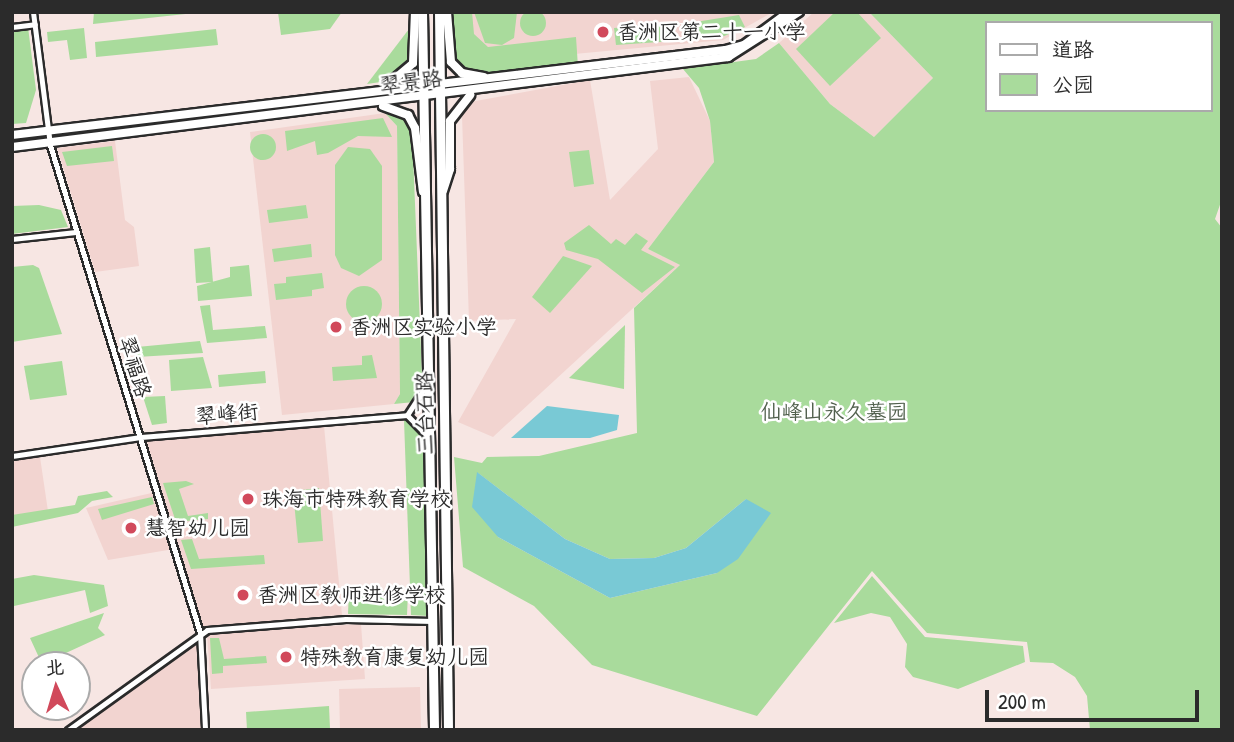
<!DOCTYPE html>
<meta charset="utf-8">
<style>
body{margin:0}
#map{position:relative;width:1234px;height:742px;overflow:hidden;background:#f7e6e3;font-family:"Patrick Hand","LXGW WenKai TC",sans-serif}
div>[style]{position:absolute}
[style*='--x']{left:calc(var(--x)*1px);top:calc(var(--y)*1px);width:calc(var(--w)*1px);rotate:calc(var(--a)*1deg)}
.built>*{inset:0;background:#f2d4d0}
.green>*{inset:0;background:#a9db9c}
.round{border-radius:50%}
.water>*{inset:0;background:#79c9d5}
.roads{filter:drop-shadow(2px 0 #2b2b2b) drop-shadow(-2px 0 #2b2b2b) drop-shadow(0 2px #2b2b2b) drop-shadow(0 -2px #2b2b2b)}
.street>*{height:5px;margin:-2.5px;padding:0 2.5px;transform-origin:2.5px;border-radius:2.5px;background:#fff}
.secondary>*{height:8px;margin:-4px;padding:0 4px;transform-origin:4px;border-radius:4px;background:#fff}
.primary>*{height:9px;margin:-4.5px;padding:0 4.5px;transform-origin:4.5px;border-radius:4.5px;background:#fff}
.dots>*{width:19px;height:19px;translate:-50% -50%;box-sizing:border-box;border:4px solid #fff;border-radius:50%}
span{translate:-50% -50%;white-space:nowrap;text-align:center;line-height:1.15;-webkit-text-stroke:5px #fff;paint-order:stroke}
.poi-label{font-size:21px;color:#2b2b2b}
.left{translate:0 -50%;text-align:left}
.street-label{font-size:21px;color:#2b2b2b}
.park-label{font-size:21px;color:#51604d}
.frame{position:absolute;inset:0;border:14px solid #2b2b2b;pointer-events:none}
.legend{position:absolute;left:985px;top:21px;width:228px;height:91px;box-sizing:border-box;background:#fff;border:2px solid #aaa;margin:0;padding:9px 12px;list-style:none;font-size:21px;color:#2b2b2b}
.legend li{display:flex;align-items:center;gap:14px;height:35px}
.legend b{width:35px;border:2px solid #aaa}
.north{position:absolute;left:21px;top:651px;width:70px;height:70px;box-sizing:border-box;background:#fff;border:2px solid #aaa;border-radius:50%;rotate:356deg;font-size:19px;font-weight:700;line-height:28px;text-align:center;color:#2b2b2b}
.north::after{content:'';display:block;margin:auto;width:24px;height:32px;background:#d1495b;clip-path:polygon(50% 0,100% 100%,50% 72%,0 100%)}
.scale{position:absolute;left:985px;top:690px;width:214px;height:32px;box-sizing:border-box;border:4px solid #2b2b2b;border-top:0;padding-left:9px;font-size:21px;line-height:24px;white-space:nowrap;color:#2b2b2b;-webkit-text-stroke:5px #fff;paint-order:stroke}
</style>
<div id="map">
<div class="built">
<i style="clip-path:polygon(463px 12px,773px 12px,723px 40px,501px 61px,479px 60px)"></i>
<i style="clip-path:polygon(814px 12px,869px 12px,933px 78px,874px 137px,830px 104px,779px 43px)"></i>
<i style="clip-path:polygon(689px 77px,710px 121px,714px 162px,648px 249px,680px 265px,493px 437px,458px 422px,516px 319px,469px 321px,462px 116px,470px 102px,590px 80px,610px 200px,658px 149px,650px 81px)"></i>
<i style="clip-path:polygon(385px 113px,397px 126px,400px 394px,394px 404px,282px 415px,250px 132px)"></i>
<i style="clip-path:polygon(115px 141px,125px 220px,134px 227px,139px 266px,95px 272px,57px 148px)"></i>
<i style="clip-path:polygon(324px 426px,342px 615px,203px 627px,146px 439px)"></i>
<i style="clip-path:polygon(40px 457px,49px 518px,12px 526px,12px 461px)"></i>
<i style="clip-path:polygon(156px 492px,174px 549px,108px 560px,86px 508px)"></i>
<i style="clip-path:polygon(361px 624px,365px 679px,211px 689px,207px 634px)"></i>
<i style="clip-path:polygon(200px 633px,205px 730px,68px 730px)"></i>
<i style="clip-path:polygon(420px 687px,421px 730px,340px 730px,339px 689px)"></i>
</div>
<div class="green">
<i class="round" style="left:520px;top:10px;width:26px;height:26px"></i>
<i style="clip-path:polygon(94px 12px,204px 12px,93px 24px)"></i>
<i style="clip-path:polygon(278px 12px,342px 12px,330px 29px,281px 35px)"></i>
<i style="clip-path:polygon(447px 12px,472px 12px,474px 34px,488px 47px,576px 37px,578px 67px,484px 77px,453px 66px)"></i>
<i style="clip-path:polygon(474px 12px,517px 12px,514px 38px,502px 45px,485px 43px)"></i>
<i style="clip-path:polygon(835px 12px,857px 12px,881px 38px,830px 86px,796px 49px)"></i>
<i style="clip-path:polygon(evenodd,869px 12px,1222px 12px,1222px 199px,1215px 219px,1222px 228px,1222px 730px,1090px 730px,1087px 696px,1075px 677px,1053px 663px,1030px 662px,1027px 642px,927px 633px,872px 571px,757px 716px,592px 665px,534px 606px,463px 567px,454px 457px,482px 463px,487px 457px,539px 456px,637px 433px,634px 308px,680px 265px,648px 249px,714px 162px,710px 121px,699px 88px,683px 69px,756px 59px,779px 43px,830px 104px,874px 137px,933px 78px,869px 12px,987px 23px,1211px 23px,1211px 110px,987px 110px,987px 23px,869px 12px,478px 473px,565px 539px,610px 559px,654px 558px,686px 548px,746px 499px,717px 573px,610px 598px,498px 537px,478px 473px)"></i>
<i style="clip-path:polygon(739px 15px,745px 27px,722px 37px,685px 40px,683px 24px)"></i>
<i style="clip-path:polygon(673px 23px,674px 41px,616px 45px,614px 28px)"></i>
<i style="clip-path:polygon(28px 27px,36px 90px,26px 123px,12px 124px,12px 29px)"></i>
<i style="clip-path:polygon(84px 28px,87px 58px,70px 60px,67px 40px,48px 42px,47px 32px)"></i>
<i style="clip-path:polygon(216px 29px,218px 45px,96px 57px,95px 42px)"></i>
<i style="clip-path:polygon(409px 29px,410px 61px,394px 80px,367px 84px)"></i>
<i style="clip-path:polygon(385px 113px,403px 117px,412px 130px,422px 375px,414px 402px,394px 404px,400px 394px,397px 126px)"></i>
<i style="clip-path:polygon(383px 118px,392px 137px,358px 136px,328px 153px,317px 155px,315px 141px,287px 151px,285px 131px)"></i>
<i class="round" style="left:250px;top:134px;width:26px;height:26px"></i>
<i style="clip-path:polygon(112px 146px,114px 161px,67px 166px,62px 152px)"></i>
<i style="clip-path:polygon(348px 147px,370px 149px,382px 166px,382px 260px,359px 276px,341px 268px,335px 255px,335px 165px)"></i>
<i style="clip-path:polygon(589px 150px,594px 184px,574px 187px,569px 152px)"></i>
<i style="clip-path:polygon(39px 205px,61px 210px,68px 227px,12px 234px,12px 206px)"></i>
<i style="clip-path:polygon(306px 205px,308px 218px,269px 223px,267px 210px)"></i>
<i style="clip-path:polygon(589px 225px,611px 244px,616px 239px,625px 245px,636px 233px,648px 241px,641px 250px,675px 267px,642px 293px,598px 259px,566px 250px,564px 243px)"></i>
<i style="clip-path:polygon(311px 244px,312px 257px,274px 262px,272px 249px)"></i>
<i style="clip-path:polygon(210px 247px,213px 282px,196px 283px,194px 249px)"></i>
<i style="clip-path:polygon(563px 256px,592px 266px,550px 313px,532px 297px)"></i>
<i style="clip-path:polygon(33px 265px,39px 268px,62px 334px,12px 342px,12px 267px)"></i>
<i style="clip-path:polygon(249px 265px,252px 296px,198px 301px,197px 286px,230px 277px,230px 267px)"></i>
<i style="clip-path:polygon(322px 273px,324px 288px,312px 290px,312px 296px,276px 300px,274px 284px,286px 283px,286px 277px)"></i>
<i class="round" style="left:346px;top:286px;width:36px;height:36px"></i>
<i style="clip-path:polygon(210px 305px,213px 330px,265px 326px,267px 338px,207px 343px,200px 306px)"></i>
<i style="clip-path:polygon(625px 325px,624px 389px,569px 378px)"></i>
<i style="clip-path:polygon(200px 341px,203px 353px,137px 357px,137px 347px)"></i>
<i style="clip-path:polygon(372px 355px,377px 378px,333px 381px,332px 367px,362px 365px,362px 356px)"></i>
<i style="clip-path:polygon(203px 357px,212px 388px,171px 391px,169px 360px)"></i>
<i style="clip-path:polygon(62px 361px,67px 395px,30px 400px,24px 366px)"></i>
<i style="clip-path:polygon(265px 371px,266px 383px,219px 387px,218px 375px)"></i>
<i style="clip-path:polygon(165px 396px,167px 423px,152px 425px,143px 397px)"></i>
<i style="clip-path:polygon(404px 420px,417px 426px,426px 443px,429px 616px,411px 615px)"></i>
<i style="clip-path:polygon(186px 481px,194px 484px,179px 489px,188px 516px,208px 513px,208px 519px,176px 522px,163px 483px)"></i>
<i style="clip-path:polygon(319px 488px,323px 541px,298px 543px,293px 491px)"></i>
<i style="clip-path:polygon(107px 491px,113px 497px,92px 501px,78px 513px,12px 527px,12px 515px,75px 505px,78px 496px)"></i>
<i style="clip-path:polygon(152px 497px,154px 504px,102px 520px,98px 509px)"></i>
<i style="clip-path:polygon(192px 539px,199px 559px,264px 555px,265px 564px,191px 569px,181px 540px)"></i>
<i style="clip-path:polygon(34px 575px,104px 585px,108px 606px,90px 613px,85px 590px,14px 606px,12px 579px)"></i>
<i style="clip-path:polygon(872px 576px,925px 637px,1023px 646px,1025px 662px,958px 689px,913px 677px,905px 667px,907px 644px,890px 617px,871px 613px,834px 623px)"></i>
<i style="clip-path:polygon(349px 590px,408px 592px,407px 615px,348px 614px)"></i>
<i style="clip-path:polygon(104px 613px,98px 628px,105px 635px,42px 664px,30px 638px)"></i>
<i style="clip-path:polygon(210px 638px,219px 638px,224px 659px,266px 656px,267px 663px,223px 666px,223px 673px,212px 674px)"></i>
<i style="clip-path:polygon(329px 706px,330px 729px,247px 730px,246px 712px)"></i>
</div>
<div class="water">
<i style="clip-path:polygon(547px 406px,619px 415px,617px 430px,590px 438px,511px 438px)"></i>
<i style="clip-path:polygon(477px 472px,565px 539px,610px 559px,654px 558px,686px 548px,746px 499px,771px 513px,738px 559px,717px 573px,610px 598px,498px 537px,472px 507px)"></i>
</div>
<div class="roads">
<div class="street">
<i style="--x:33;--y:12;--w:134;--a:82.7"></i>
<i style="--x:50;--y:145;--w:511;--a:72.91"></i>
<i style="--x:200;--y:633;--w:97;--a:87"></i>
<i style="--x:12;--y:27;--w:23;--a:-7"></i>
<i style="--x:12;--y:239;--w:64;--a:-6.2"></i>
<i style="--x:407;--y:415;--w:35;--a:-57"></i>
<i style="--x:12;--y:456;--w:130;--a:-8.4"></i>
<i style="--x:141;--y:437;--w:267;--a:-4.7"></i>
<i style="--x:407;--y:415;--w:29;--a:46"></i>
<i style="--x:68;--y:730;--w:171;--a:-35.7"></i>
<i style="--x:207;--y:630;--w:139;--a:-4.5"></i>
<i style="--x:346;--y:619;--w:87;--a:1.3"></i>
</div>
<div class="secondary">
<i style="--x:447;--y:12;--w:50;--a:85.4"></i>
<i style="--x:451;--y:62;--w:16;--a:45"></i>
<i style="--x:462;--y:73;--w:22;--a:10"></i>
<i style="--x:386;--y:86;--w:35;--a:-40"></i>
<i style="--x:413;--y:63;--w:51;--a:-87.8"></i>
<i style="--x:383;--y:106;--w:27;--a:20"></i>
<i style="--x:408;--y:115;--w:15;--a:62"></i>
<i style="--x:415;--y:128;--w:64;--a:82.9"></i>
<i style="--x:12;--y:135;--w:718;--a:-6.8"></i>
<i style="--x:725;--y:50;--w:20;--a:-15"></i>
<i style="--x:744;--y:45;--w:56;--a:-36.3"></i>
<i style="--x:12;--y:147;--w:722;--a:-7.16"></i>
<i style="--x:728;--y:57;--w:84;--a:-32.4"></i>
<i style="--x:443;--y:191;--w:23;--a:-72"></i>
<i style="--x:450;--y:169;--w:48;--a:-90"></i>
<i style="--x:450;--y:121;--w:33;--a:-52"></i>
</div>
<div class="primary">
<i style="--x:422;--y:12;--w:718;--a:89.04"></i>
<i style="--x:439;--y:12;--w:718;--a:89.28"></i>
</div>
</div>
<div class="dots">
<i style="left:603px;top:32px;background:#d1495b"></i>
<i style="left:336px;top:327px;background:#d1495b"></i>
<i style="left:248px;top:499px;background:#d1495b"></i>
<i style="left:131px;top:528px;background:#d1495b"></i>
<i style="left:243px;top:595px;background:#d1495b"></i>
<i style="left:286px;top:657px;background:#d1495b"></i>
</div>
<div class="poi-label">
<span class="left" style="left:617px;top:32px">香洲区第二十一小学</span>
<span class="left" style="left:350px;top:327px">香洲区实验小学</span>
<span class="left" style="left:262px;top:499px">珠海市特殊教育学校</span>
<span class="left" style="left:145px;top:528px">慧智幼儿园</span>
<span class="left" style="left:257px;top:595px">香洲区教师进修学校</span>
<span class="left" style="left:300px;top:657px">特殊教育康复幼儿园</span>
</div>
<div class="street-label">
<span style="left:411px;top:82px;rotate:-7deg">翠景路</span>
<span style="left:135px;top:367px;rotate:73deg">翠福路</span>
<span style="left:425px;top:413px;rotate:-91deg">三台石路</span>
<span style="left:227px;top:414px;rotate:-5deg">翠峰街</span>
</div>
<div class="park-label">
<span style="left:834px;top:412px">仙峰山永久墓园</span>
</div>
<div class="frame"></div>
<ul class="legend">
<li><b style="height:9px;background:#fff"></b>道路</li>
<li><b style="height:19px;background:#a9db9c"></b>公园</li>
</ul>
<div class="north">北</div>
<div class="scale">200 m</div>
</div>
